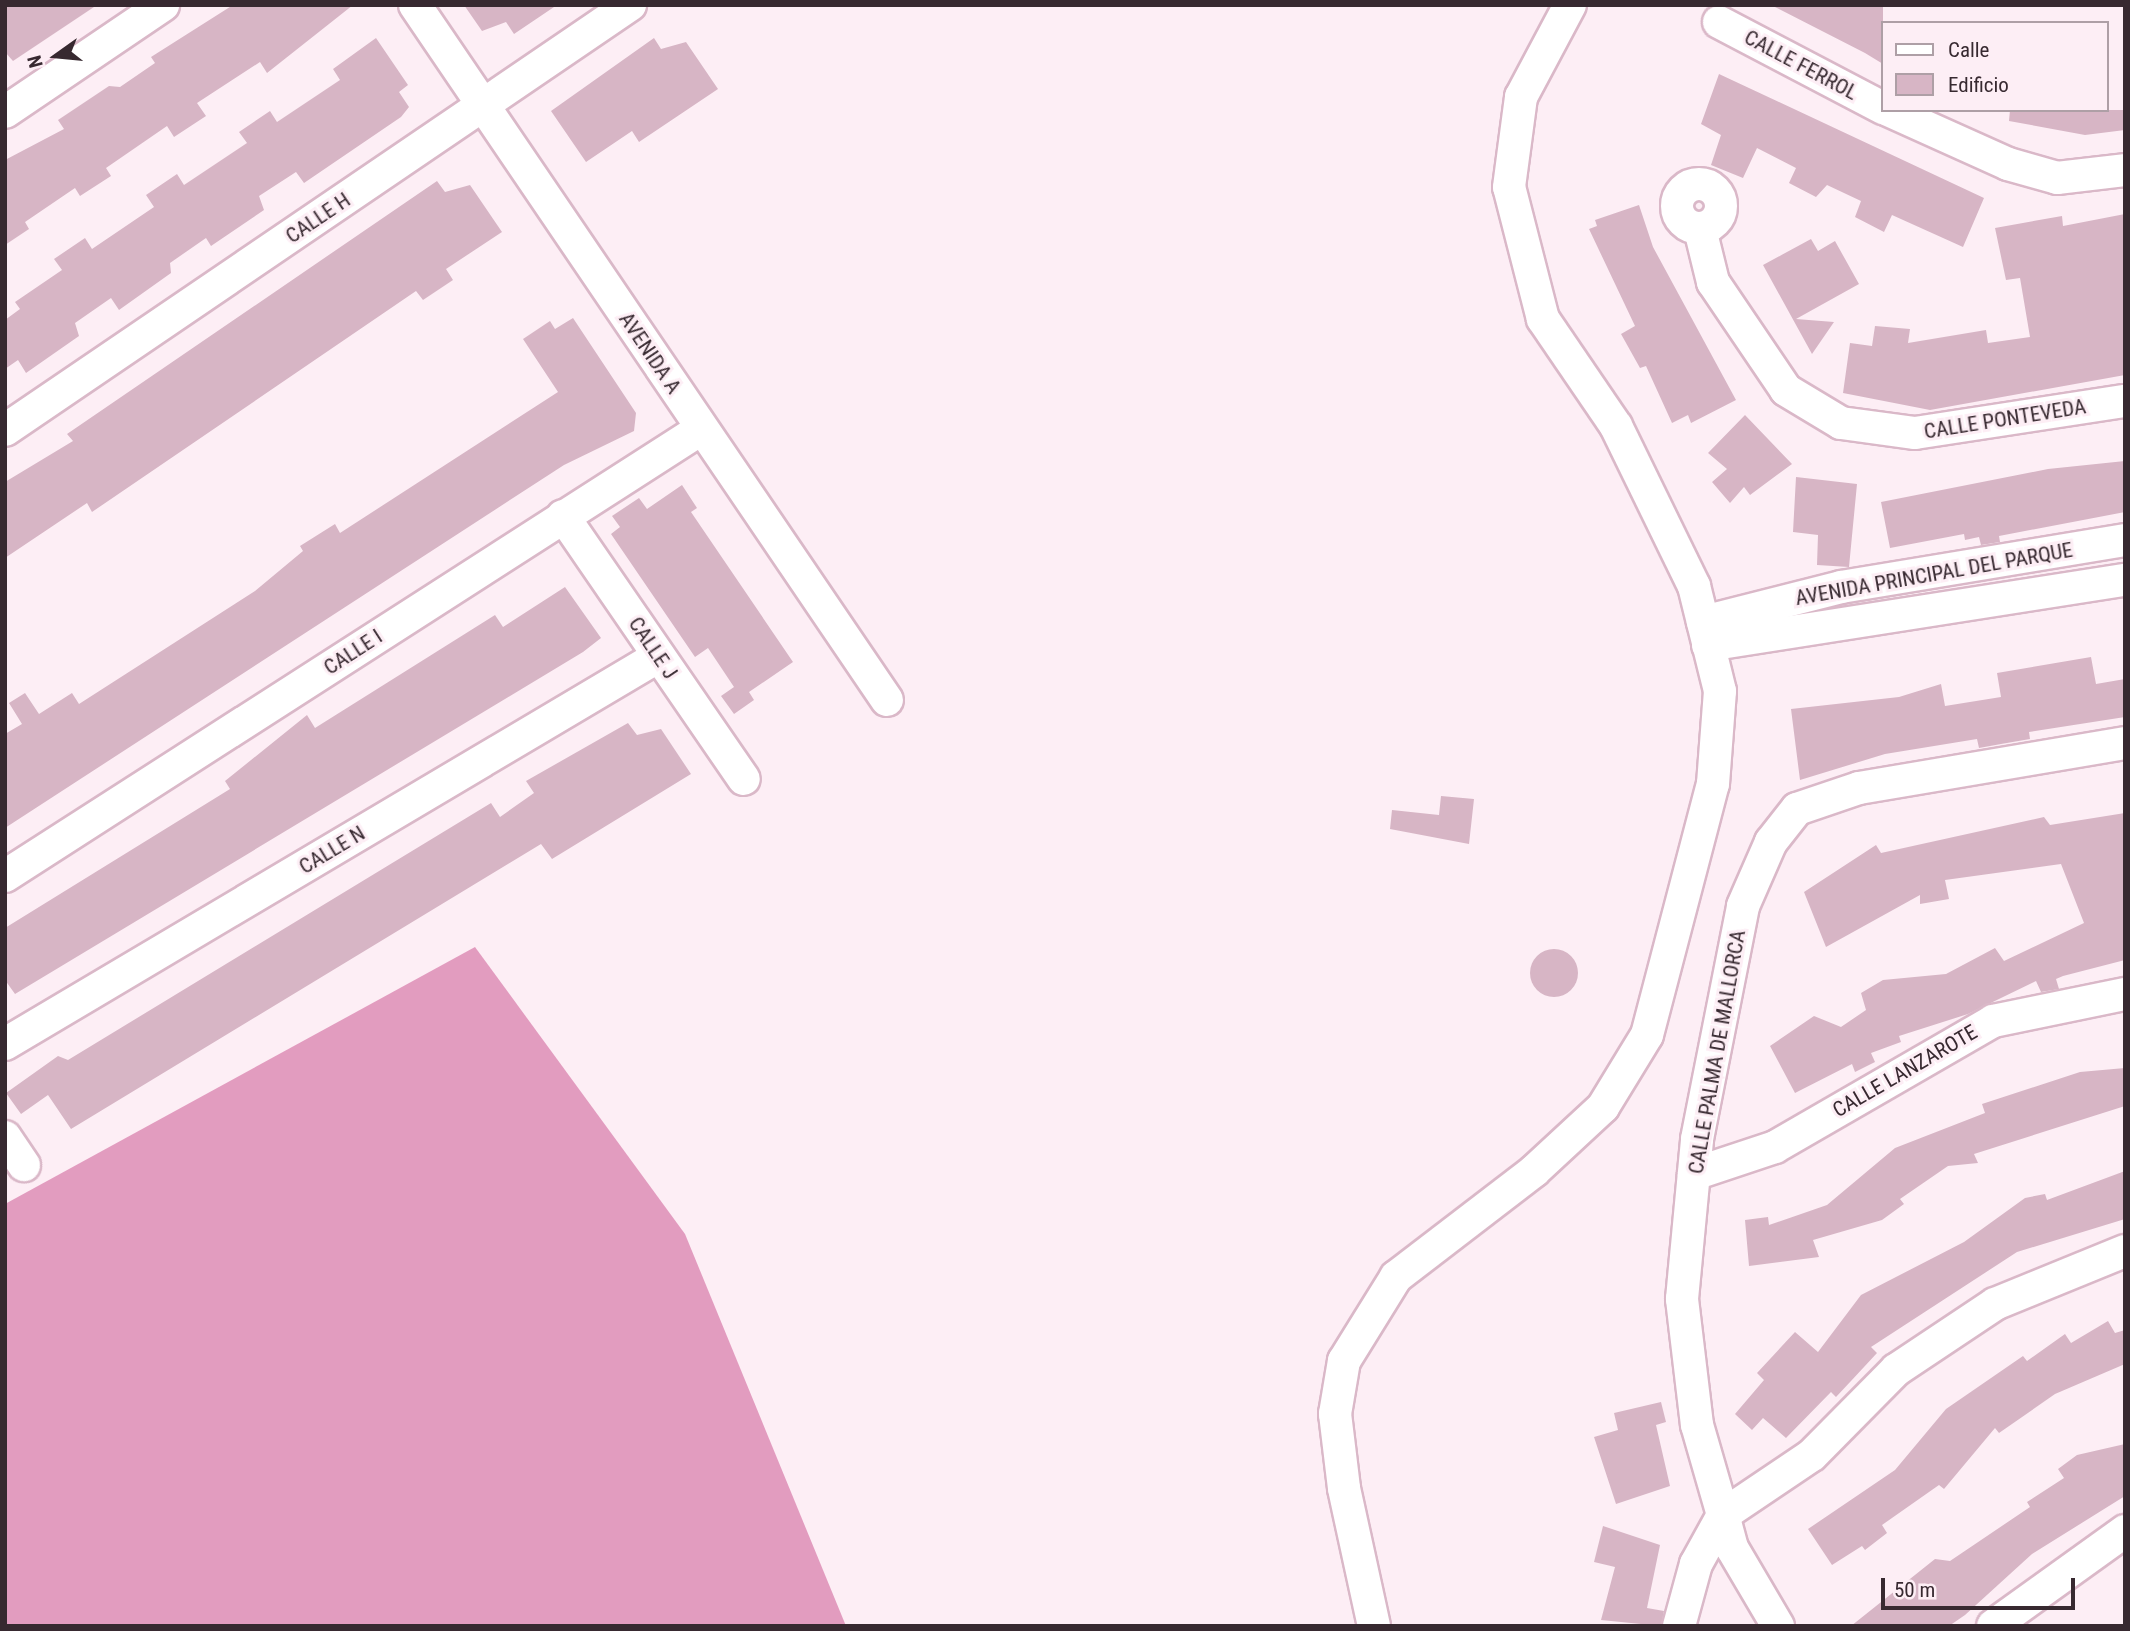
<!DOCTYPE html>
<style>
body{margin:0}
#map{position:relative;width:2130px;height:1631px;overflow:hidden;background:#fdeef5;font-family:"Roboto Condensed",sans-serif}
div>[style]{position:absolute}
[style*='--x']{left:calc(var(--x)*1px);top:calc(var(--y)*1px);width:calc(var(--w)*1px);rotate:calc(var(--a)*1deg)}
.forest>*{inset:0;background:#e29cbf}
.building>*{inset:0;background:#d7b5c5}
.round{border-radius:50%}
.roads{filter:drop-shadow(2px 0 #dab8c8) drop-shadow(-2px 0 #dab8c8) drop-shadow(0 2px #dab8c8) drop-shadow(0 -2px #dab8c8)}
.minor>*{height:32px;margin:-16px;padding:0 16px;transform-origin:16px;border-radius:16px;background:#fff}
.minor>.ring{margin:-16px;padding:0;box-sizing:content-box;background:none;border:32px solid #fff;border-radius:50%}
span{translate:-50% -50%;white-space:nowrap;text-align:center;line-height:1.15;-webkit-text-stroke:6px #fdeef5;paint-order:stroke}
.street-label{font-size:21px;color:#372930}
.frame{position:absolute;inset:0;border:7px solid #372930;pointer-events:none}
.legend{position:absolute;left:1881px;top:21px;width:228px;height:91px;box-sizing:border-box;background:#fdeef5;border:2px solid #ae9fa6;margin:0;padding:9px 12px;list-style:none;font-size:21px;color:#372930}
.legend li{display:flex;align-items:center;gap:14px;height:35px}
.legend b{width:35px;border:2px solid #ae9fa6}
.north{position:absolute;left:21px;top:21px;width:70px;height:70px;-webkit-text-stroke:5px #fdeef5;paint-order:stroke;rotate:255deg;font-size:19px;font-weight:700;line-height:28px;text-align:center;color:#372930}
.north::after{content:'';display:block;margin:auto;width:24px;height:32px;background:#372930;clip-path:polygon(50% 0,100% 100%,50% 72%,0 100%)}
.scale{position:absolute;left:1881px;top:1578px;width:194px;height:32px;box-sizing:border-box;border:4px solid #372930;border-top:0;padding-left:9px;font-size:21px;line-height:24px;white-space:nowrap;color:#372930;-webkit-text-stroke:5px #fdeef5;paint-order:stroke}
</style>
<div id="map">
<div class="forest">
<i style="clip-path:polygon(475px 947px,685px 1234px,846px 1626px,5px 1626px,5px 1204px)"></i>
</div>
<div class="building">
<i style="clip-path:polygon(5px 5px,97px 5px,13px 61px,5px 52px)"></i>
<i style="clip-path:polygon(233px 5px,353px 5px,267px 73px,260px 62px,197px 103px,206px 116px,174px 137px,167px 126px,106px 168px,111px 176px,80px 196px,75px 188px,25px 222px,29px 229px,5px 245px,5px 160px,64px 129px,58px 120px,109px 86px,120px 87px,155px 63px,151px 57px)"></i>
<i style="clip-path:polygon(464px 5px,557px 5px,514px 34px,506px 22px,482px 31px)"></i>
<i style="clip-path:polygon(1771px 5px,1883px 5px,1883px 64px,1865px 53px)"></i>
<i style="clip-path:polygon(376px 38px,408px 85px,399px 92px,409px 107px,401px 117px,304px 183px,296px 172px,259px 196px,264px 210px,211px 246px,206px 238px,170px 263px,171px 273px,119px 310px,111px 298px,75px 323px,79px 336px,26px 373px,18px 360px,5px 369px,5px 320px,20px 309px,15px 302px,62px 270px,54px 259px,85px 238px,92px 249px,154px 207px,146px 195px,177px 174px,184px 185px,247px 143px,239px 132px,270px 111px,277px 122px,340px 80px,333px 69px)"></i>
<i style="clip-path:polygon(654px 38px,661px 49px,686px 42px,718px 89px,639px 142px,632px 131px,586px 162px,551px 111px)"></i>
<i style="clip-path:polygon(1719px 74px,1984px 198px,1963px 247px,1892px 215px,1884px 232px,1855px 217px,1861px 201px,1827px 185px,1816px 197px,1789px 183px,1796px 168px,1757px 148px,1743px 178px,1711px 165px,1721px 135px,1701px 124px)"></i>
<i style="clip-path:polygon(2010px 110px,2125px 110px,2125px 130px,2085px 135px,2009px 121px)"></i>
<i style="clip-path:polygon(437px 181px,445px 192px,470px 185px,502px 232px,446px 269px,453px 280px,423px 300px,416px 291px,92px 512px,87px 503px,5px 558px,5px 482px,73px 441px,67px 434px)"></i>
<i style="clip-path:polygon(1639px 205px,1653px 247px,1736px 400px,1691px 423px,1688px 415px,1672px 423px,1646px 366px,1640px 368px,1621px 334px,1635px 326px,1589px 229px,1597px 226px,1595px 220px)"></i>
<i style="clip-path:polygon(2125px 214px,2125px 375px,1930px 410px,1843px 393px,1850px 343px,1872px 346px,1875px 326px,1910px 329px,1908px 343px,1986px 330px,1988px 343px,2030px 337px,2020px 278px,2006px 280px,1995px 228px,2062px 216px,2063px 226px)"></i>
<i style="clip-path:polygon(1811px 239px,1818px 251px,1835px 241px,1859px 284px,1796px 319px,1834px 322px,1812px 354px,1763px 265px)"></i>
<i style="clip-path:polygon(573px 318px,636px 413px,634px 431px,564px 465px,5px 828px,5px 734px,22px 724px,9px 703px,25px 693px,39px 714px,72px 693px,79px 704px,255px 591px,303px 551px,300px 546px,335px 524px,340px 533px,558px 392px,523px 339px,550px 321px,555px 329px)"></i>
<i style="clip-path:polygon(1745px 415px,1792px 464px,1750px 495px,1744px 487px,1730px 503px,1712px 482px,1727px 469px,1708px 453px)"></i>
<i style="clip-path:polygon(2125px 461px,2125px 512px,1999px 536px,2000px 542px,1981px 545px,1979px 537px,1965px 540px,1964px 534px,1890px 548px,1881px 502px,2048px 469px)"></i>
<i style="clip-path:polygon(1796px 477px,1857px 484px,1849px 567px,1817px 565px,1818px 535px,1793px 532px)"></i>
<i style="clip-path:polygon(682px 485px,697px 508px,691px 512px,793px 662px,749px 692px,754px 700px,734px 714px,721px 696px,734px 687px,708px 648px,695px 657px,611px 534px,620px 527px,612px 516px,639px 498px,647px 509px)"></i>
<i style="clip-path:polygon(565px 587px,601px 638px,583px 652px,15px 994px,5px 980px,5px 928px,230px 789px,225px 781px,307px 715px,315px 728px,495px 615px,503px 627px)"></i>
<i style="clip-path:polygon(2091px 657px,2096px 684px,2125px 679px,2125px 717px,2029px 732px,2030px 739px,2001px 744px,1979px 748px,1977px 739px,1885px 754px,1800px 780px,1791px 709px,1899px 697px,1941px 684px,1945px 706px,2001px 697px,1997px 673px)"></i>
<i style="clip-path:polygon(628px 723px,637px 735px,661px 729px,691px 774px,552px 859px,541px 844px,71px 1129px,48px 1095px,21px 1114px,6px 1093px,58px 1056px,68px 1060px,491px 803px,500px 817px,534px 793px,526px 781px)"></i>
<i style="clip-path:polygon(1441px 796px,1474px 799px,1469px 844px,1390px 829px,1392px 810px,1439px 815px)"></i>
<i style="clip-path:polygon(2125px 813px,2125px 960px,2063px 976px,2056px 979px,2059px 989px,2041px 992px,2036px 981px,1968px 1014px,1899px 1036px,1901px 1042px,1871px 1053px,1875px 1062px,1855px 1072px,1852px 1064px,1795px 1093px,1770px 1046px,1814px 1016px,1841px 1027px,1866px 1010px,1861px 993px,1883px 980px,1946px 974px,1995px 948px,2004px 961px,2084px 923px,2061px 864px,1945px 880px,1949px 899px,1920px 904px,1920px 895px,1826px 947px,1804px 892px,1876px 845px,1881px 853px,2044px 817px,2050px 825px)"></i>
<i class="round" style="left:1530px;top:949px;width:48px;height:48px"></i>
<i style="clip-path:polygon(2125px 1068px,2125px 1106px,1974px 1154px,1978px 1163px,1948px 1166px,1900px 1199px,1904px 1204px,1882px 1220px,1813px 1240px,1819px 1257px,1749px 1266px,1745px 1220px,1768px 1217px,1769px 1225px,1827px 1205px,1895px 1148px,1985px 1113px,1982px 1104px,2080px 1072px)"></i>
<i style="clip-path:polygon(2125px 1171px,2125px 1219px,2017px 1252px,1871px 1347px,1877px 1353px,1851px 1381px,1836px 1397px,1831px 1392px,1786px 1438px,1763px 1418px,1752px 1430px,1735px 1414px,1764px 1380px,1757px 1373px,1795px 1332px,1818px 1352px,1861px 1295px,1964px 1242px,2025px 1198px,2045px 1194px,2047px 1200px)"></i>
<i style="clip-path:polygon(2108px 1321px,2115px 1333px,2125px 1330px,2125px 1364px,2055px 1394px,1999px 1433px,1995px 1428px,1944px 1489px,1939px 1485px,1882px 1525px,1887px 1533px,1865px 1550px,1862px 1546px,1832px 1565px,1808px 1529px,1895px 1470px,1946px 1409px,2023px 1356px,2027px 1361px,2065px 1334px,2071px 1343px)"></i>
<i style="clip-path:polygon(1661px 1402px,1666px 1422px,1656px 1425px,1670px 1486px,1616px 1504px,1594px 1437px,1618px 1430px,1614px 1413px)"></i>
<i style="clip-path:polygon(2125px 1444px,2125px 1496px,2032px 1554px,1965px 1615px,1949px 1626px,1851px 1626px,1935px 1559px,1950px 1561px,2030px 1507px,2027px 1502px,2064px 1478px,2058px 1469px,2077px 1455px)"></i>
<i style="clip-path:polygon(1603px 1526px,1660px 1545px,1647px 1608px,1664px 1611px,1661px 1626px,1601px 1620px,1615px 1567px,1594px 1562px)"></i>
</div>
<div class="roads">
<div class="minor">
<i style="--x:415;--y:5;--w:840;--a:55.82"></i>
<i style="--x:1719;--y:22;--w:185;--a:27.7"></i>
<i style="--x:1888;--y:110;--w:132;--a:24.2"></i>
<i style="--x:2008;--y:164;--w:51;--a:15.9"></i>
<i style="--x:2057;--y:178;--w:68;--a:-6.7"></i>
<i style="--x:5;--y:112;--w:191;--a:-34.1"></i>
<i class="ring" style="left:1677px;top:184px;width:12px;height:12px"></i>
<i style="--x:1700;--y:229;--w:55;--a:76.2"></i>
<i style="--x:1713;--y:282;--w:130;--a:55.9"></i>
<i style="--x:1786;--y:390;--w:64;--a:31"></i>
<i style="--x:1841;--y:423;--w:75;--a:7.7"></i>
<i style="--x:1915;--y:433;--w:212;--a:-8.7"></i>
<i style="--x:5;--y:430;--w:756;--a:-34.22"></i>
<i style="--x:563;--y:516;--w:319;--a:55.5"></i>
<i style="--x:1703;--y:622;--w:142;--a:-14.2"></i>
<i style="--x:1841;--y:587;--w:288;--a:-9.4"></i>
<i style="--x:1708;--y:645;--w:422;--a:-8.9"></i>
<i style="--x:5;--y:876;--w:827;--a:-32.71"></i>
<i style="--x:5;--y:1044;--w:760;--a:-30.68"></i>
<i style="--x:5;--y:1137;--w:34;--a:56"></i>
<i style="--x:1694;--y:1174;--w:85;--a:-18.4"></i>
<i style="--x:1775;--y:1147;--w:252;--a:-30"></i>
<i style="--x:1993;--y:1021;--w:135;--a:-11.6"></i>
<i style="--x:1374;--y:1626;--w:141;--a:-102.3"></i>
<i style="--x:1344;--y:1488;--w:75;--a:-96.9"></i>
<i style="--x:1335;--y:1414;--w:54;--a:-80.4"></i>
<i style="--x:1344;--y:1361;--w:99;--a:-58.2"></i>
<i style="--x:1396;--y:1277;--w:174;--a:-37.5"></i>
<i style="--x:1534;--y:1171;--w:94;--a:-42.8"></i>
<i style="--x:1603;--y:1107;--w:84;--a:-58.6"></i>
<i style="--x:1647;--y:1035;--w:260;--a:-75.3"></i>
<i style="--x:1713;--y:784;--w:93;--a:-85.7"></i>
<i style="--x:1720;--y:691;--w:108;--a:-103.9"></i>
<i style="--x:1694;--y:586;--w:178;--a:-116"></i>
<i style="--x:1616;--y:426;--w:130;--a:-124.3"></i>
<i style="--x:1543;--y:319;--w:136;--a:-104.4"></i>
<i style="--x:1509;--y:187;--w:91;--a:-82.4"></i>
<i style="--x:1521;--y:97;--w:104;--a:-62"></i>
<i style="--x:1679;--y:1626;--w:64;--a:-74.7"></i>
<i style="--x:1696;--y:1564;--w:56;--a:-61.1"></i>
<i style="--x:1723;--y:1515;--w:107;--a:-34"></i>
<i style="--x:1812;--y:1455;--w:120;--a:-45.3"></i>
<i style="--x:1896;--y:1370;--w:119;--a:-33.7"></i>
<i style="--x:1995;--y:1304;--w:140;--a:-22.2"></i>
<i style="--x:1778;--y:1626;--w:91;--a:-120.5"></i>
<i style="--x:1732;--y:1548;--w:34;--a:-105"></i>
<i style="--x:1723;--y:1515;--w:94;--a:-106.1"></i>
<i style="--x:1697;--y:1425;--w:127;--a:-96.8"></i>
<i style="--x:1682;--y:1299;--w:161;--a:-84.6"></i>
<i style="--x:1697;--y:1139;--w:237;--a:-78.8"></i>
<i style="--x:1743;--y:906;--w:70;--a:-66.4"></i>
<i style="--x:1771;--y:842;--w:42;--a:-51.8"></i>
<i style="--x:1797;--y:809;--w:65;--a:-18.7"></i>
<i style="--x:1859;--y:788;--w:270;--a:-9.6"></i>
<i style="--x:1993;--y:1626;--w:163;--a:-35.7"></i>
</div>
</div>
<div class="street-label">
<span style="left:1801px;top:65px;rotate:28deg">CALLE FERROL</span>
<span style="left:318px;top:218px;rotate:-34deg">CALLE H</span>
<span style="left:650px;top:353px;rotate:56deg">AVENIDA A</span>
<span style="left:2005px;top:419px;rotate:-9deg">CALLE PONTEVEDA</span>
<span style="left:1934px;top:574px;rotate:-10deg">AVENIDA PRINCIPAL DEL PARQUE</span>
<span style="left:653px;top:648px;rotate:56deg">CALLE J</span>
<span style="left:353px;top:652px;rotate:-33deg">CALLE I</span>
<span style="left:332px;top:850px;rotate:-31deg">CALLE N</span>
<span style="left:1717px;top:1052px;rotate:-80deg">CALLE PALMA DE MALLORCA</span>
<span style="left:1905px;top:1071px;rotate:-30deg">CALLE LANZAROTE</span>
</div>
<div class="frame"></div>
<ul class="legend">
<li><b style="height:9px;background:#fff"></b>Calle</li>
<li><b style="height:19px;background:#d7b5c5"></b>Edificio</li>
</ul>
<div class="north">N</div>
<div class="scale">50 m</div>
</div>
